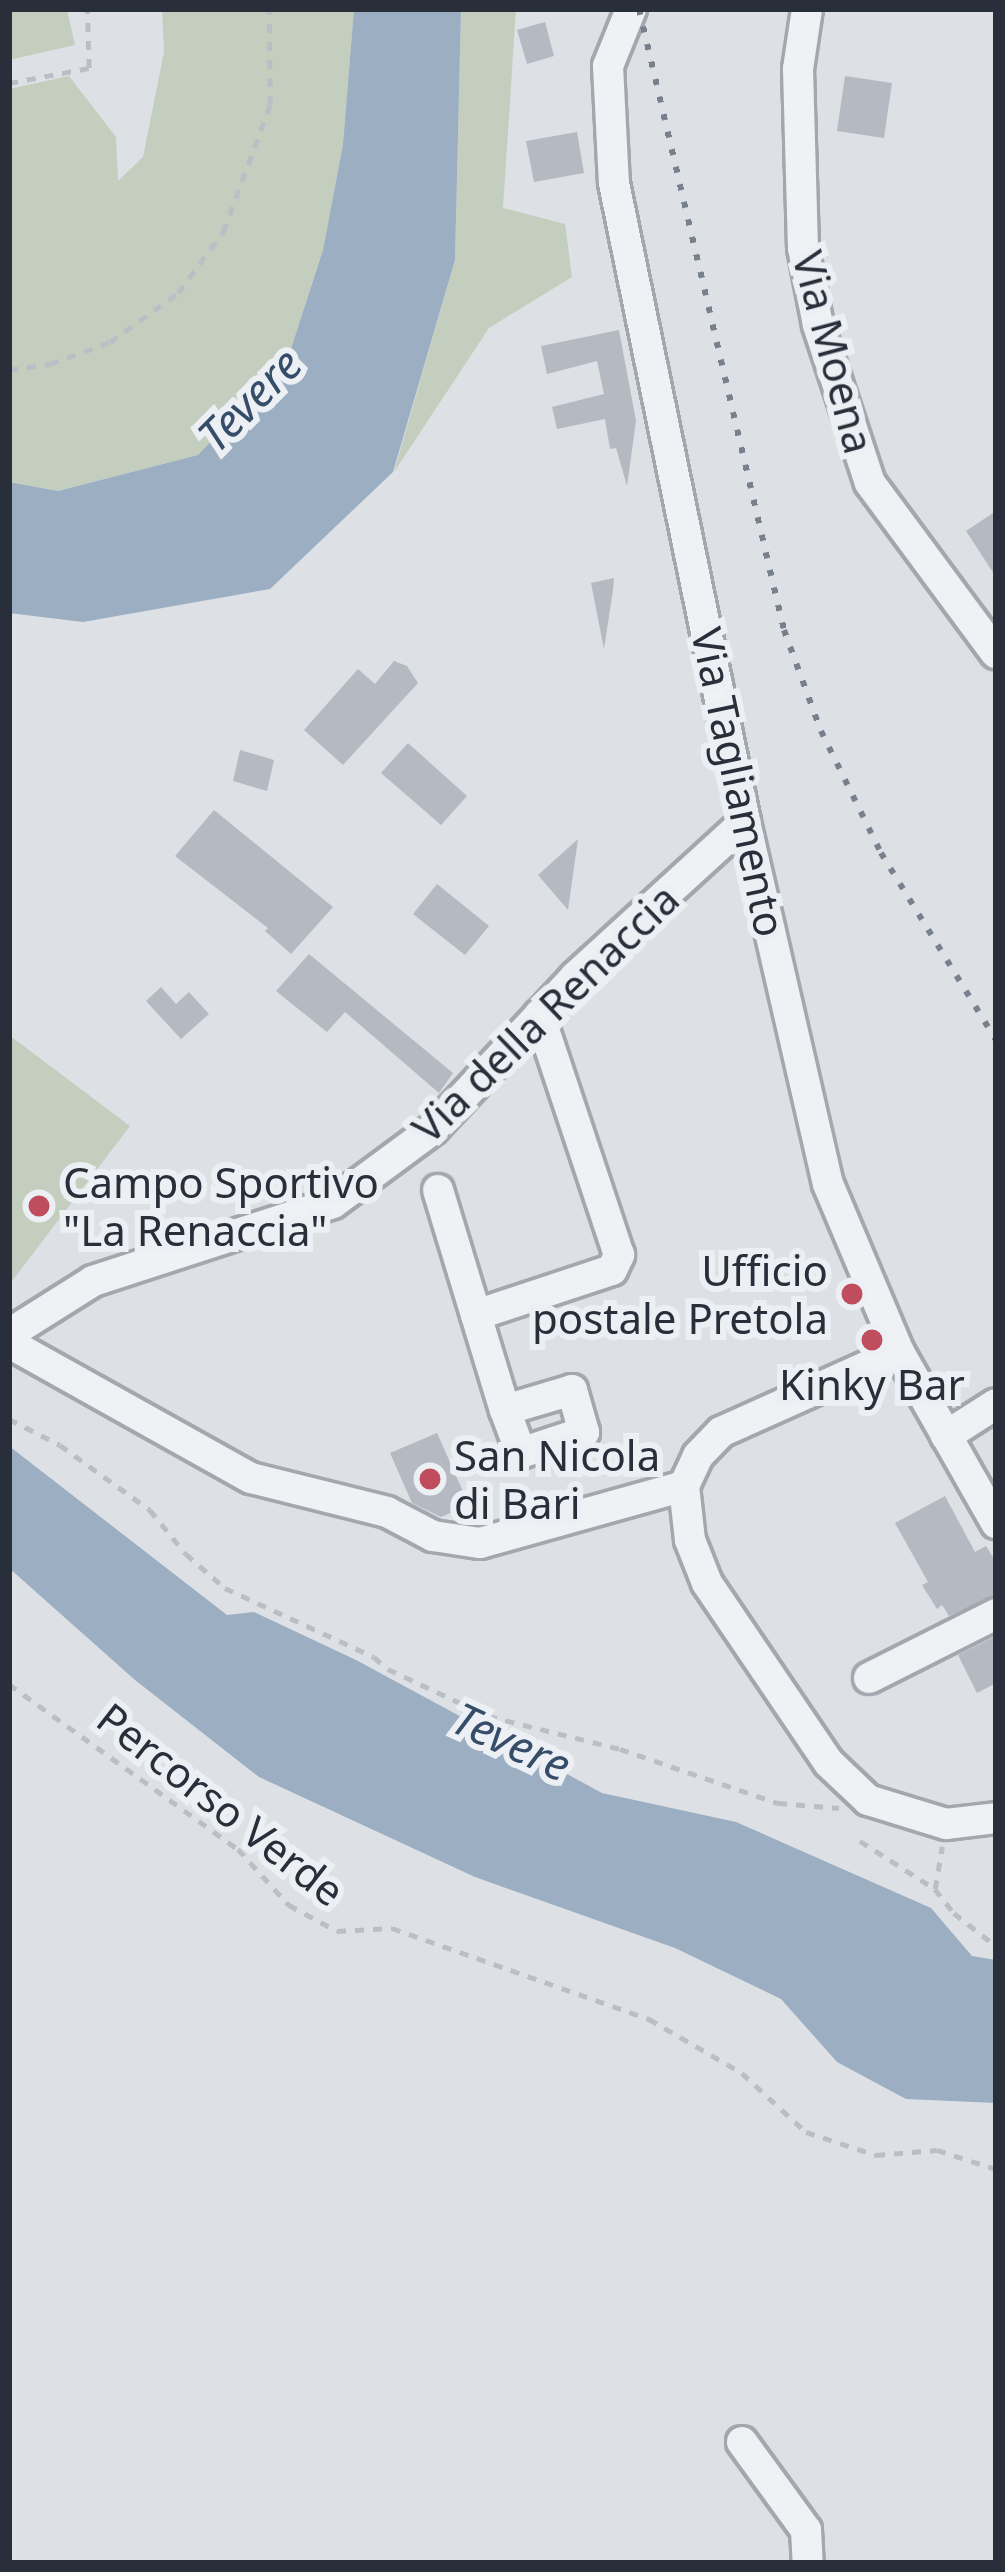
<!DOCTYPE html>
<style>
body{margin:0}
#map{position:relative;width:1005px;height:2572px;overflow:hidden;background:#dde0e5;font-family:"Noto Sans",sans-serif}
div>[style]{position:absolute}
[style*='--x']{left:calc(var(--x)*1px);top:calc(var(--y)*1px);width:calc(var(--w)*1px);rotate:calc(var(--a)*1deg)}
.green>*{inset:0;background:#c3cebf}
.water>*{inset:0;background:#9baec2}
.building>*{inset:0;background:#b5b9c1}
.path>*{height:4.5px;margin-top:-2.25px;transform-origin:0;background:repeating-linear-gradient(90deg,#bbbec4 0 9px,transparent 0 18px)}
.roads{filter:drop-shadow(3px 0 #a3a7ae) drop-shadow(-3px 0 #a3a7ae) drop-shadow(0 3px #a3a7ae) drop-shadow(0 -3px #a3a7ae)}
.minor>*{height:30px;margin:-15px;padding:0 15px;transform-origin:15px;border-radius:15px;background:#eff1f4}
.rail>*{height:6px;margin-top:-3px;transform-origin:0;background:repeating-linear-gradient(90deg,#78808d 0 6px,transparent 0 18px)}
.dots>*{width:33px;height:33px;translate:-50% -50%;box-sizing:border-box;border:6px solid #eceff3;border-radius:50%}
span{translate:-50% -50%;white-space:nowrap;text-align:center;line-height:1.15;-webkit-text-stroke:12px #eceff3;paint-order:stroke}
.street-label{font-size:42px;color:#282e3a}
.poi-label{font-size:42px;color:#282e3a}
.left{translate:0 -50%;text-align:left}
.right{translate:-100% -50%;text-align:right}
.water-label{font-size:45px;color:#364d69;font-style:italic}
.frame{position:absolute;inset:0;border:12px solid #282e3a;pointer-events:none}
</style>
<div id="map">
<div class="green">
<i style="clip-path:polygon(9px 9px,67px 9px,75px 45px,9px 60px)"></i>
<i style="clip-path:polygon(162px 9px,354px 9px,343px 144px,323px 250px,287px 361px,198px 455px,58px 491px,9px 482px,9px 89px,69px 76px,116px 137px,118px 181px,143px 157px,164px 52px)"></i>
<i style="clip-path:polygon(461px 9px,516px 9px,503px 208px,565px 224px,572px 277px,489px 328px,394px 472px,455px 260px)"></i>
<i style="clip-path:polygon(9px 1035px,130px 1126px,9px 1285px)"></i>
</div>
<div class="water">
<i style="clip-path:polygon(354px 9px,461px 9px,455px 260px,393px 472px,270px 589px,83px 622px,9px 613px,9px 482px,58px 491px,198px 455px,287px 361px,323px 250px,343px 144px)"></i>
<i style="clip-path:polygon(9px 1446px,227px 1615px,254px 1612px,356px 1660px,602px 1793px,736px 1822px,931px 1908px,972px 1956px,996px 1960px,996px 2103px,906px 2099px,837px 2062px,781px 1999px,675px 1948px,475px 1877px,259px 1777px,135px 1680px,9px 1568px)"></i>
</div>
<div class="building">
<i style="clip-path:polygon(545px 22px,554px 56px,527px 64px,517px 30px)"></i>
<i style="clip-path:polygon(845px 76px,892px 83px,884px 138px,837px 131px)"></i>
<i style="clip-path:polygon(577px 132px,584px 173px,534px 182px,526px 141px)"></i>
<i style="clip-path:polygon(619px 330px,636px 421px,627px 486px,616px 448px,610px 449px,605px 419px,557px 429px,552px 407px,604px 394px,597px 361px,547px 374px,541px 346px)"></i>
<i style="clip-path:polygon(996px 511px,996px 577px,966px 531px)"></i>
<i style="clip-path:polygon(614px 578px,613px 590px,604px 649px,591px 583px)"></i>
<i style="clip-path:polygon(394px 661px,407px 666px,418px 683px,343px 765px,304px 730px,358px 669px,375px 684px)"></i>
<i style="clip-path:polygon(408px 743px,467px 796px,441px 825px,381px 773px)"></i>
<i style="clip-path:polygon(240px 750px,274px 760px,267px 791px,233px 781px)"></i>
<i style="clip-path:polygon(214px 810px,333px 907px,291px 954px,265px 931px,268px 928px,175px 856px)"></i>
<i style="clip-path:polygon(578px 839px,568px 910px,538px 875px)"></i>
<i style="clip-path:polygon(437px 884px,489px 926px,465px 955px,413px 914px)"></i>
<i style="clip-path:polygon(309px 954px,453px 1073px,439px 1093px,345px 1012px,327px 1032px,276px 991px)"></i>
<i style="clip-path:polygon(161px 987px,176px 1004px,189px 992px,209px 1014px,181px 1039px,146px 1001px)"></i>
<i style="clip-path:polygon(437px 1433px,469px 1505px,441px 1517px,412px 1503px,390px 1453px)"></i>
<i style="clip-path:polygon(945px 1496px,975px 1552px,986px 1546px,996px 1562px,996px 1595px,949px 1616px,942px 1605px,937px 1609px,922px 1585px,928px 1582px,895px 1523px)"></i>
<i style="clip-path:polygon(996px 1636px,996px 1683px,977px 1693px,958px 1655px)"></i>
</div>
<div class="path">
<i style="--x:9;--y:83;--w:81;--a:-10.6"></i>
<i style="--x:89;--y:68;--w:59;--a:-91.9"></i>
<i style="--x:9;--y:370;--w:41;--a:-8.3"></i>
<i style="--x:50;--y:364;--w:64;--a:-20.1"></i>
<i style="--x:110;--y:342;--w:84;--a:-35.8"></i>
<i style="--x:178;--y:293;--w:76;--a:-53.6"></i>
<i style="--x:223;--y:232;--w:135;--a:-69.7"></i>
<i style="--x:270;--y:105;--w:96;--a:-90.6"></i>
<i style="--x:9;--y:1419;--w:57;--a:27"></i>
<i style="--x:60;--y:1445;--w:111;--a:35.8"></i>
<i style="--x:150;--y:1510;--w:57;--a:50.7"></i>
<i style="--x:186;--y:1554;--w:52;--a:41.1"></i>
<i style="--x:225;--y:1588;--w:164;--a:24.8"></i>
<i style="--x:374;--y:1657;--w:18;--a:41"></i>
<i style="--x:388;--y:1669;--w:110;--a:25.2"></i>
<i style="--x:488;--y:1716;--w:136;--a:14"></i>
<i style="--x:620;--y:1749;--w:167;--a:18.9"></i>
<i style="--x:778;--y:1803;--w:61;--a:4.7"></i>
<i style="--x:9;--y:1684;--w:282;--a:35.8"></i>
<i style="--x:238;--y:1849;--w:76;--a:47.7"></i>
<i style="--x:289;--y:1905;--w:55;--a:28.4"></i>
<i style="--x:337;--y:1931;--w:55;--a:-3.1"></i>
<i style="--x:392;--y:1928;--w:273;--a:19.5"></i>
<i style="--x:649;--y:2019;--w:108;--a:30.1"></i>
<i style="--x:742;--y:2073;--w:87;--a:42.7"></i>
<i style="--x:806;--y:2132;--w:74;--a:18.2"></i>
<i style="--x:876;--y:2155;--w:61;--a:-4.7"></i>
<i style="--x:937;--y:2150;--w:62;--a:17.9"></i>
<i style="--x:860;--y:1841;--w:89;--a:32.6"></i>
<i style="--x:935;--y:1889;--w:31;--a:52"></i>
<i style="--x:954;--y:1913;--w:53;--a:38.2"></i>
<i style="--x:935;--y:1889;--w:43;--a:-80.5"></i>
</div>
<div class="roads">
<div class="minor">
<i style="--x:631;--y:9;--w:61;--a:112"></i>
<i style="--x:608;--y:66;--w:117;--a:87.1"></i>
<i style="--x:614;--y:183;--w:652;--a:78.41"></i>
<i style="--x:745;--y:822;--w:371;--a:77.1"></i>
<i style="--x:828;--y:1184;--w:182;--a:67.1"></i>
<i style="--x:899;--y:1352;--w:197;--a:60.4"></i>
<i style="--x:807;--y:9;--w:61;--a:98.5"></i>
<i style="--x:798;--y:69;--w:179;--a:88.4"></i>
<i style="--x:803;--y:248;--w:78;--a:79"></i>
<i style="--x:818;--y:325;--w:166;--a:71.8"></i>
<i style="--x:870;--y:483;--w:212;--a:53.5"></i>
<i style="--x:438;--y:1190;--w:230;--a:73.1"></i>
<i style="--x:476;--y:1315;--w:143;--a:-18.3"></i>
<i style="--x:612;--y:1270;--w:17;--a:-65"></i>
<i style="--x:619;--y:1255;--w:253;--a:-108.4"></i>
<i style="--x:9;--y:1334;--w:99;--a:-32.2"></i>
<i style="--x:93;--y:1281;--w:252;--a:-18"></i>
<i style="--x:333;--y:1203;--w:124;--a:-36.5"></i>
<i style="--x:433;--y:1129;--w:208;--a:-46.9"></i>
<i style="--x:575;--y:977;--w:230;--a:-42.4"></i>
<i style="--x:9;--y:1343;--w:277;--a:29.2"></i>
<i style="--x:251;--y:1478;--w:140;--a:14"></i>
<i style="--x:387;--y:1512;--w:52;--a:27.6"></i>
<i style="--x:433;--y:1536;--w:48;--a:8.5"></i>
<i style="--x:480;--y:1543;--w:212;--a:-15.6"></i>
<i style="--x:899;--y:1352;--w:195;--a:155.8"></i>
<i style="--x:721;--y:1432;--w:33;--a:134"></i>
<i style="--x:698;--y:1456;--w:33;--a:115"></i>
<i style="--x:684;--y:1486;--w:54;--a:83.7"></i>
<i style="--x:690;--y:1540;--w:46;--a:68.4"></i>
<i style="--x:707;--y:1583;--w:217;--a:55.9"></i>
<i style="--x:829;--y:1763;--w:54;--a:43.5"></i>
<i style="--x:868;--y:1800;--w:82;--a:17.1"></i>
<i style="--x:946;--y:1824;--w:50;--a:-6.8"></i>
<i style="--x:572;--y:1390;--w:44;--a:74.1"></i>
<i style="--x:584;--y:1432;--w:66;--a:161.6"></i>
<i style="--x:521;--y:1453;--w:46;--a:-110.4"></i>
<i style="--x:505;--y:1410;--w:70;--a:-16.6"></i>
<i style="--x:946;--y:1436;--w:59;--a:-32.6"></i>
<i style="--x:869;--y:1678;--w:142;--a:-26.7"></i>
<i style="--x:742;--y:2442;--w:109;--a:54"></i>
<i style="--x:806;--y:2530;--w:33;--a:87"></i>
</div>
</div>
<div class="rail">
<i style="--x:639;--y:9;--w:638;--a:76.86"></i>
<i style="--x:784;--y:630;--w:108;--a:69.9"></i>
<i style="--x:821;--y:731;--w:136;--a:63.8"></i>
<i style="--x:881;--y:853;--w:220;--a:58.4"></i>
</div>
<div class="dots">
<i style="left:39px;top:1206px;background:#bf4d5e"></i>
<i style="left:852px;top:1294px;background:#bf4d5e"></i>
<i style="left:872px;top:1340px;background:#bf4d5e"></i>
<i style="left:430px;top:1479px;background:#bf4d5e"></i>
</div>
<div class="street-label">
<span style="left:834px;top:352px;rotate:75deg">Via Moena</span>
<span style="left:739px;top:782px;rotate:78deg">Via Tagliamento</span>
<span style="left:545px;top:1013px;rotate:-44deg">Via della Renaccia</span>
<span style="left:221px;top:1804px;rotate:38deg">Percorso Verde</span>
</div>
<div class="poi-label">
<span class="left" style="left:63px;top:1206px">Campo Sportivo<br>"La Renaccia"</span>
<span class="right" style="left:828px;top:1294px">Ufficio<br>postale Pretola</span>
<span style="left:872px;top:1384px">Kinky Bar</span>
<span class="left" style="left:454px;top:1479px">San Nicola<br>di Bari</span>
</div>
<div class="water-label">
<span style="left:249px;top:399px;rotate:-45deg">Tevere</span>
<span style="left:512px;top:1741px;rotate:25deg">Tevere</span>
</div>
<div class="frame"></div>
</div>
